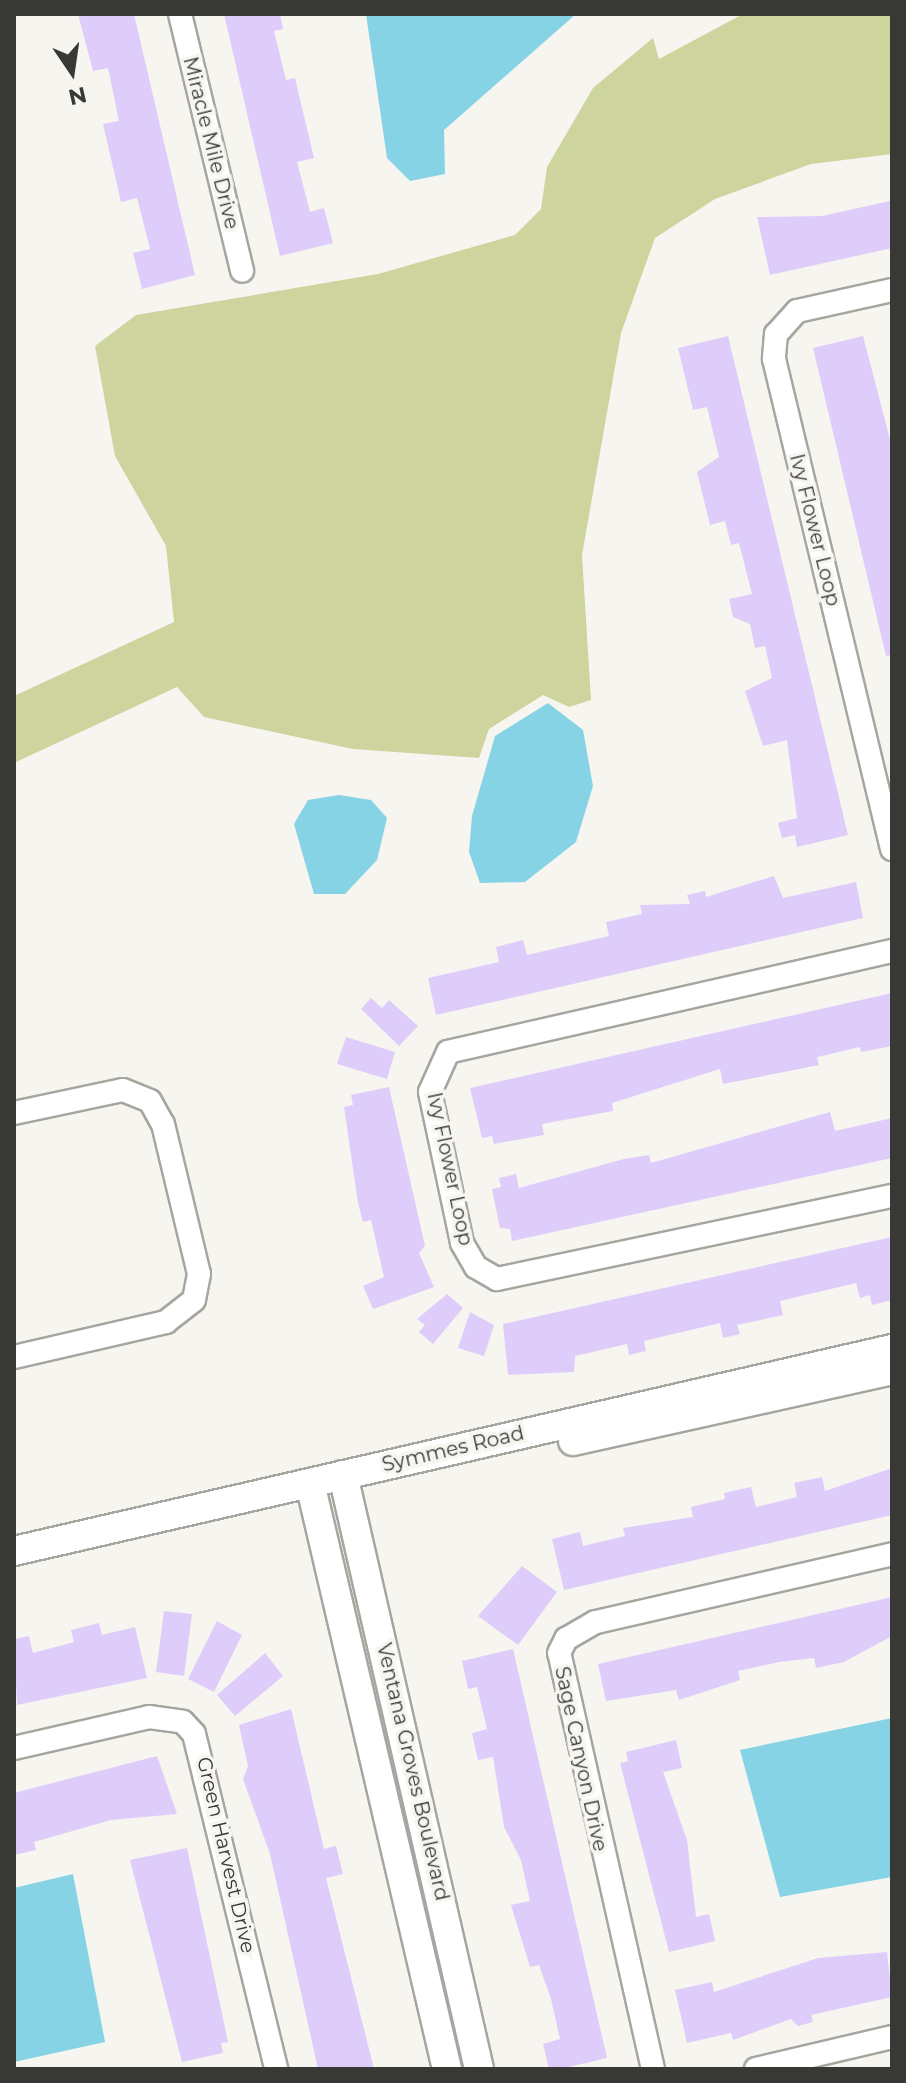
<!DOCTYPE html>
<style>
body{margin:0}
#map{position:relative;width:906px;height:2083px;overflow:hidden;background:#f7f5ef;font-family:Montserrat,sans-serif}
div>[style]{position:absolute}
[style*='--x']{left:calc(var(--x)*1px);top:calc(var(--y)*1px);width:calc(var(--w)*1px);rotate:calc(var(--a)*1deg)}
.green>*{inset:0;background:#cdd49e}
.water>*{inset:0;background:#85d3e5}
.building>*{inset:0;background:#decdfa}
.roads{filter:drop-shadow(2px 0 #a6a59f) drop-shadow(-2px 0 #a6a59f) drop-shadow(0 2px #a6a59f) drop-shadow(0 -2px #a6a59f)}
.minor>*{height:22px;margin:-11px;padding:0 11px;transform-origin:11px;border-radius:11px;background:#fff}
.tertiary>*{height:28px;margin:-14px;padding:0 14px;transform-origin:14px;border-radius:14px;background:#fff}
span{translate:-50% -50%;white-space:nowrap;text-align:center;line-height:1.15;-webkit-text-stroke:7px #f7f5ef;paint-order:stroke}
.street-label{font-size:20px;color:#383835}
.frame{position:absolute;inset:0;border:16px solid #383835;pointer-events:none}
.north{position:absolute;left:32px;top:32px;width:80px;height:80px;-webkit-text-stroke:6px #f7f5ef;paint-order:stroke;rotate:167deg;font-size:22px;font-weight:700;line-height:32px;text-align:center;color:#383835}
.north::after{content:'';display:block;margin:auto;width:28px;height:36px;background:#383835;clip-path:polygon(50% 0,100% 100%,50% 72%,0 100%)}
</style>
<div id="map">
<div class="green">
<i style="clip-path:polygon(743px 14px,892px 14px,892px 154px,811px 164px,715px 199px,655px 238px,621px 333px,582px 555px,591px 700px,569px 707px,543px 695px,489px 729px,479px 758px,353px 749px,204px 717px,177px 687px,14px 763px,14px 696px,174px 622px,166px 546px,115px 456px,95px 346px,136px 315px,378px 274px,515px 235px,541px 209px,547px 167px,593px 88px,653px 38px,659px 59px)"></i>
</div>
<div class="water">
<i style="clip-path:polygon(366px 14px,576px 14px,444px 130px,445px 174px,410px 181px,387px 158px)"></i>
<i style="clip-path:polygon(548px 703px,583px 730px,593px 786px,576px 842px,525px 882px,480px 883px,469px 852px,472px 816px,495px 736px)"></i>
<i style="clip-path:polygon(339px 795px,371px 800px,387px 818px,377px 860px,345px 894px,314px 894px,294px 824px,308px 800px)"></i>
<i style="clip-path:polygon(892px 1718px,892px 1877px,780px 1897px,740px 1750px)"></i>
<i style="clip-path:polygon(73px 1874px,105px 2042px,14px 2062px,14px 1888px)"></i>
</div>
<div class="building">
<i style="clip-path:polygon(78px 14px,134px 14px,195px 275px,142px 289px,133px 253px,150px 249px,137px 198px,121px 202px,103px 124px,119px 121px,108px 68px,93px 71px)"></i>
<i style="clip-path:polygon(224px 14px,280px 14px,283px 29px,274px 31px,286px 80px,295px 78px,314px 158px,297px 162px,310px 212px,324px 208px,333px 243px,280px 256px)"></i>
<i style="clip-path:polygon(890px 201px,892px 248px,770px 275px,757px 217px,822px 216px)"></i>
<i style="clip-path:polygon(728px 336px,848px 835px,797px 847px,795px 835px,782px 838px,778px 823px,797px 818px,787px 740px,763px 746px,745px 691px,772px 678px,765px 646px,755px 648px,750px 624px,733px 617px,729px 599px,752px 594px,739px 543px,731px 545px,725px 521px,710px 525px,697px 472px,719px 457px,707px 407px,693px 410px,678px 348px)"></i>
<i style="clip-path:polygon(863px 336px,892px 447px,892px 655px,886px 656px,813px 348px)"></i>
<i style="clip-path:polygon(774px 876px,783px 898px,856px 882px,863px 918px,436px 1015px,428px 978px,499px 962px,496px 947px,523px 940px,527px 955px,609px 936px,606px 922px,642px 914px,640px 905px,690px 904px,687px 895px,705px 891px,706px 897px)"></i>
<i style="clip-path:polygon(892px 993px,892px 1046px,861px 1052px,860px 1047px,817px 1057px,819px 1065px,723px 1084px,720px 1069px,612px 1103px,613px 1111px,542px 1124px,544px 1135px,494px 1144px,492px 1136px,482px 1138px,470px 1088px)"></i>
<i style="clip-path:polygon(371px 998px,382px 1008px,389px 1000px,418px 1026px,399px 1046px,361px 1009px)"></i>
<i style="clip-path:polygon(346px 1037px,395px 1052px,387px 1079px,337px 1064px)"></i>
<i style="clip-path:polygon(389px 1087px,425px 1246px,419px 1253px,434px 1287px,373px 1309px,363px 1286px,384px 1277px,371px 1220px,363px 1222px,358px 1203px,344px 1107px,353px 1105px,351px 1095px)"></i>
<i style="clip-path:polygon(830px 1112px,835px 1131px,892px 1118px,892px 1158px,512px 1241px,510px 1229px,500px 1228px,492px 1189px,501px 1187px,499px 1178px,516px 1174px,519px 1188px,624px 1159px,649px 1155px,651px 1163px)"></i>
<i style="clip-path:polygon(892px 1237px,892px 1300px,872px 1305px,870px 1295px,860px 1298px,856px 1283px,780px 1301px,783px 1315px,737px 1325px,740px 1334px,723px 1338px,720px 1323px,644px 1341px,646px 1351px,629px 1355px,627px 1344px,575px 1356px,574px 1372px,508px 1375px,503px 1324px)"></i>
<i style="clip-path:polygon(447px 1294px,463px 1308px,433px 1344px,419px 1332px,425px 1325px,417px 1319px)"></i>
<i style="clip-path:polygon(470px 1312px,494px 1325px,484px 1356px,458px 1348px)"></i>
<i style="clip-path:polygon(892px 1468px,892px 1515px,564px 1590px,552px 1539px,580px 1532px,583px 1546px,625px 1536px,623px 1528px,693px 1517px,691px 1507px,725px 1499px,724px 1493px,751px 1487px,756px 1507px,797px 1497px,794px 1483px,822px 1477px,825px 1491px)"></i>
<i style="clip-path:polygon(522px 1566px,557px 1592px,518px 1645px,478px 1616px)"></i>
<i style="clip-path:polygon(892px 1597px,892px 1636px,844px 1662px,816px 1668px,814px 1658px,779px 1662px,738px 1671px,740px 1680px,679px 1700px,676px 1690px,606px 1701px,598px 1664px)"></i>
<i style="clip-path:polygon(164px 1611px,192px 1614px,184px 1676px,156px 1672px)"></i>
<i style="clip-path:polygon(217px 1621px,242px 1635px,214px 1692px,188px 1679px)"></i>
<i style="clip-path:polygon(99px 1623px,102px 1635px,135px 1627px,147px 1678px,17px 1705px,14px 1639px,29px 1636px,33px 1653px,74px 1642px,71px 1630px)"></i>
<i style="clip-path:polygon(513px 1649px,607px 2058px,560px 2069px,549px 2069px,543px 2044px,560px 2039px,551px 1999px,539px 1965px,530px 1967px,511px 1905px,530px 1901px,521px 1860px,504px 1827px,493px 1757px,478px 1760px,472px 1733px,487px 1729px,477px 1687px,468px 1689px,462px 1661px)"></i>
<i style="clip-path:polygon(265px 1653px,283px 1676px,235px 1716px,217px 1695px)"></i>
<i style="clip-path:polygon(291px 1709px,324px 1849px,336px 1846px,343px 1874px,326px 1878px,374px 2069px,318px 2069px,270px 1854px,243px 1779px,248px 1766px,239px 1725px)"></i>
<i style="clip-path:polygon(676px 1740px,682px 1768px,663px 1772px,687px 1840px,696px 1917px,709px 1914px,715px 1941px,669px 1952px,620px 1763px,628px 1761px,626px 1752px)"></i>
<i style="clip-path:polygon(157px 1756px,177px 1814px,111px 1820px,34px 1842px,36px 1850px,14px 1855px,14px 1793px)"></i>
<i style="clip-path:polygon(187px 1848px,228px 2042px,221px 2043px,223px 2053px,182px 2062px,130px 1860px)"></i>
<i style="clip-path:polygon(887px 1952px,892px 1997px,811px 2015px,813px 2022px,798px 2026px,791px 2019px,733px 2040px,731px 2033px,687px 2043px,675px 1990px,712px 1982px,714px 1992px,818px 1958px)"></i>
</div>
<div class="roads">
<div class="minor">
<i style="--x:180;--y:14;--w:264;--a:76.4"></i>
<i style="--x:892;--y:290;--w:97;--a:167.5"></i>
<i style="--x:797;--y:311;--w:31;--a:132"></i>
<i style="--x:776;--y:334;--w:25;--a:95"></i>
<i style="--x:774;--y:359;--w:504;--a:76.46"></i>
<i style="--x:892;--y:951;--w:455;--a:167.2"></i>
<i style="--x:448;--y:1052;--w:44;--a:114.2"></i>
<i style="--x:430;--y:1092;--w:154;--a:78"></i>
<i style="--x:462;--y:1243;--w:28;--a:60"></i>
<i style="--x:476;--y:1267;--w:24;--a:30"></i>
<i style="--x:497;--y:1279;--w:404;--a:-11.9"></i>
<i style="--x:14;--y:1113;--w:111;--a:-11.9"></i>
<i style="--x:123;--y:1090;--w:29;--a:22"></i>
<i style="--x:150;--y:1101;--w:26;--a:61"></i>
<i style="--x:163;--y:1124;--w:154;--a:76.5"></i>
<i style="--x:199;--y:1274;--w:26;--a:101"></i>
<i style="--x:194;--y:1300;--w:36;--a:142"></i>
<i style="--x:166;--y:1322;--w:156;--a:167"></i>
<i style="--x:14;--y:1748;--w:139;--a:-12.9"></i>
<i style="--x:149;--y:1717;--w:34;--a:8"></i>
<i style="--x:183;--y:1722;--w:16;--a:47"></i>
<i style="--x:194;--y:1734;--w:345;--a:76.2"></i>
<i style="--x:653;--y:2069;--w:426;--a:-102.7"></i>
<i style="--x:559;--y:1653;--w:16;--a:-63"></i>
<i style="--x:566;--y:1639;--w:34;--a:-30"></i>
<i style="--x:596;--y:1622;--w:304;--a:-12.9"></i>
<i style="--x:756;--y:2069;--w:140;--a:-13.2"></i>
</div>
<div class="tertiary">
<i style="--x:573;--y:1441;--w:327;--a:-12.5"></i>
<i style="--x:343;--y:1475;--w:609;--a:77.1"></i>
<i style="--x:310;--y:1483;--w:602;--a:76.84"></i>
<i style="--x:14;--y:1551;--w:901;--a:-12.96"></i>
</div>
</div>
<div class="street-label">
<span style="left:211px;top:143px;rotate:76deg">Miracle Mile Drive</span>
<span style="left:815px;top:530px;rotate:76deg">Ivy Flower Loop</span>
<span style="left:450px;top:1169px;rotate:78deg">Ivy Flower Loop</span>
<span style="left:453px;top:1449px;rotate:-13deg">Symmes Road</span>
<span style="left:581px;top:1759px;rotate:78deg">Sage Canyon Drive</span>
<span style="left:413px;top:1772px;rotate:77deg">Ventana Groves Boulevard</span>
<span style="left:226px;top:1855px;rotate:77deg">Green Harvest Drive</span>
</div>
<div class="frame"></div>
<div class="north">N</div>
</div>
